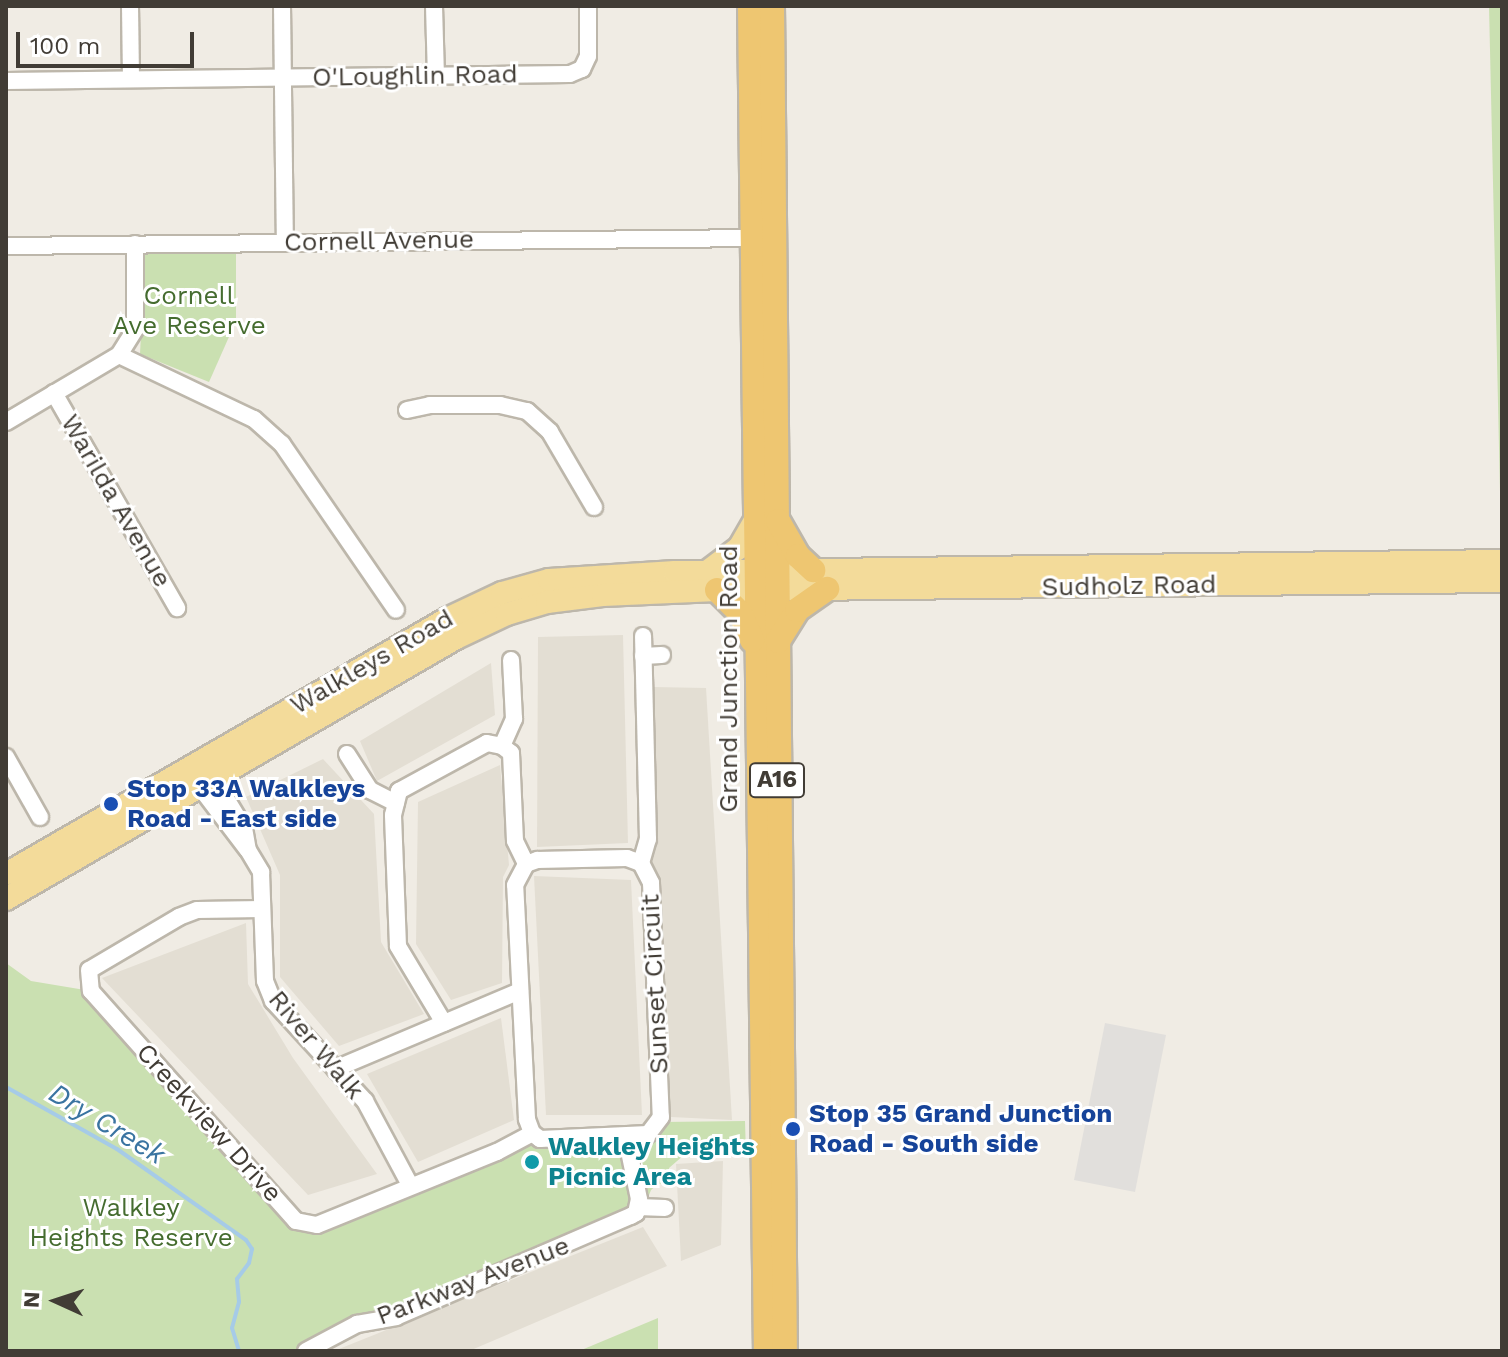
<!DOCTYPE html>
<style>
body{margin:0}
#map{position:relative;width:1508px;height:1357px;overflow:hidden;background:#f0ece4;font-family:"Work Sans",sans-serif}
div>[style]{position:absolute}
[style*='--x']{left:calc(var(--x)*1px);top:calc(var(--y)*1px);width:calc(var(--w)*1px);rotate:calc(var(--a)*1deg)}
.residential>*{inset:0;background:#e3ded3}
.green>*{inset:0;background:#cae0b1}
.parking>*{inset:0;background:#e1dfdc}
.stream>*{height:4px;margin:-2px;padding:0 2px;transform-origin:2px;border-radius:2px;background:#a6cbe7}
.roads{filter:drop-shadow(2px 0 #bdb7ab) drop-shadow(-2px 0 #bdb7ab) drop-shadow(0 2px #bdb7ab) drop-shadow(0 -2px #bdb7ab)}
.minor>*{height:16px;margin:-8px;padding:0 8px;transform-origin:8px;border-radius:8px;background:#fff}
.major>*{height:22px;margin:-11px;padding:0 11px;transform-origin:11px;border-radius:11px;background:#f3db9a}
.highway>*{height:24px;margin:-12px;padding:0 12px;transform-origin:12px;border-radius:12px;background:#eec671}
.dots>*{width:22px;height:22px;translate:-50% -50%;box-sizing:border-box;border:4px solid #fff;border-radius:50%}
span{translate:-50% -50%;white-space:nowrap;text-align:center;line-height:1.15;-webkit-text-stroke:6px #fff;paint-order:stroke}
.shield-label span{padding:2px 6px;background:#fff;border:2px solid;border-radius:6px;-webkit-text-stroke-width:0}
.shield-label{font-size:24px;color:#413c35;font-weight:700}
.street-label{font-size:26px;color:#413c35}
.park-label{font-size:26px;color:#456c2f}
.transit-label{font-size:26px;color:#164399;font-weight:700}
.left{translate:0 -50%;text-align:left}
.culture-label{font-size:26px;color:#0d838f;font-weight:700}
.water-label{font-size:28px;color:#3a74a1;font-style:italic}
.frame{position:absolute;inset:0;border:8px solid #413c35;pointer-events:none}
.north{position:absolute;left:16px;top:1261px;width:80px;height:80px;-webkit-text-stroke:6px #fff;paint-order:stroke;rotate:273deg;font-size:22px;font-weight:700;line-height:32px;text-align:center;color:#413c35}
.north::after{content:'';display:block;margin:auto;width:28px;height:36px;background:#413c35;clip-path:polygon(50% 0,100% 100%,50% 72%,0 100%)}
.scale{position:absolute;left:16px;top:32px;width:178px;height:36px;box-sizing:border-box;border:4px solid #413c35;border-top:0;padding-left:10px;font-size:24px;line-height:28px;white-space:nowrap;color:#413c35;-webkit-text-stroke:6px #fff;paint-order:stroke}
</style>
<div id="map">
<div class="residential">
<i style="clip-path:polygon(623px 635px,628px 843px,537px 847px,538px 637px)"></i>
<i style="clip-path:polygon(491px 663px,495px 715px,377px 781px,360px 741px)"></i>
<i style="clip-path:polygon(653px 687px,706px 688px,732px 1120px,671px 1117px,652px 864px)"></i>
<i style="clip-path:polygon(323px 759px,374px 814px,381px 942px,424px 1014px,339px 1046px,280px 977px,280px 875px,246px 797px)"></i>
<i style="clip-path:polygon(500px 765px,509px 865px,503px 877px,502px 983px,451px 1000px,416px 944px,418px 802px)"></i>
<i style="clip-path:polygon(534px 876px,631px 880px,642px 1115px,546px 1115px)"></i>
<i style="clip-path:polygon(246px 923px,248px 984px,293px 1058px,377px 1174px,308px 1195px,102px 978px)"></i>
<i style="clip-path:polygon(501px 1018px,514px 1120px,418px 1162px,367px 1074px)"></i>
<i style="clip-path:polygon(723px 1161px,721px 1245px,681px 1261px,676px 1164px)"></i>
<i style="clip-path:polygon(643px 1227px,667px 1266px,469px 1351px,334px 1351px)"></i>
</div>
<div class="green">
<i style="clip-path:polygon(1489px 6px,1502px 6px,1502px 536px,1501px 536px)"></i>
<i style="clip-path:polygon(236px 250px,236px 321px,209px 382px,140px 354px,145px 254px)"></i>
<i style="clip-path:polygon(6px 963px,31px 981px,91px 991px,296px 1221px,317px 1225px,532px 1133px,619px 1145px,624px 1149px,633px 1199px,628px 1211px,306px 1351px,6px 1351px)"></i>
<i style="clip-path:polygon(745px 1121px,746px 1155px,684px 1155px,669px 1168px,669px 1184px,658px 1184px,651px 1190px,646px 1203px,633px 1148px,660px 1134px,663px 1122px)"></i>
<i style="clip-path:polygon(658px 1318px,658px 1351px,579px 1351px)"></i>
</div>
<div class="parking">
<i style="clip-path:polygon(1105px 1023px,1166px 1035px,1135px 1192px,1074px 1180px)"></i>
</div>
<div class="stream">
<i style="--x:6;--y:1087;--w:127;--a:29.2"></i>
<i style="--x:117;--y:1149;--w:158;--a:35.2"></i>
<i style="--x:246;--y:1240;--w:11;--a:56"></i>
<i style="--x:252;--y:1249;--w:14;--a:102"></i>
<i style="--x:249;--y:1263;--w:20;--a:127"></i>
<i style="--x:237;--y:1279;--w:23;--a:85"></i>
<i style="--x:239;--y:1302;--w:27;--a:105"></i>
<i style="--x:232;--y:1328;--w:24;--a:73"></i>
</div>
<div class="roads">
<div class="minor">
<i style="--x:130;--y:6;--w:73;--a:89.2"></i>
<i style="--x:282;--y:6;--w:236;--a:89.3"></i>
<i style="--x:434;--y:6;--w:70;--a:88.4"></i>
<i style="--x:6;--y:81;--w:564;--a:-0.71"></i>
<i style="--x:570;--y:74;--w:13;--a:-23"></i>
<i style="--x:582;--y:69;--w:14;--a:-65"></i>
<i style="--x:588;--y:56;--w:50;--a:-90"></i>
<i style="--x:6;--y:246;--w:747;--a:-0.61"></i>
<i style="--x:119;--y:355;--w:31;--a:-58"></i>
<i style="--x:135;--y:329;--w:85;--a:-90"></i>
<i style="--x:54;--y:393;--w:248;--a:60.2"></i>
<i style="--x:407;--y:410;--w:24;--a:-12"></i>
<i style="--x:430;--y:405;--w:70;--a:0"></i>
<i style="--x:500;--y:405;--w:28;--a:13"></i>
<i style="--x:527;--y:411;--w:31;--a:42"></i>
<i style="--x:550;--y:432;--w:87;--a:59.6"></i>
<i style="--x:6;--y:422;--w:131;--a:-30.7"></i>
<i style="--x:119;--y:355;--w:149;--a:25.4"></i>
<i style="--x:254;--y:419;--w:38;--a:42"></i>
<i style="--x:282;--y:444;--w:201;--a:55.5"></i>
<i style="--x:643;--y:656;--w:19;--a:-3"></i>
<i style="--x:502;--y:746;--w:30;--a:-66"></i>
<i style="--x:514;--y:719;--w:59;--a:-92.9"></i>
<i style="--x:347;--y:754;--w:43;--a:57.4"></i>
<i style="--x:370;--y:790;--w:29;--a:27"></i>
<i style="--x:6;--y:757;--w:69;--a:60.5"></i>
<i style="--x:208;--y:769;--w:69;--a:58.6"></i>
<i style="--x:244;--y:828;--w:22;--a:80"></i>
<i style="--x:248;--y:850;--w:26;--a:59"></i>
<i style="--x:261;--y:872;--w:109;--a:87.9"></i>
<i style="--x:265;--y:981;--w:22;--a:68"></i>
<i style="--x:273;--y:1001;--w:136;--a:47.4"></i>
<i style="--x:365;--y:1101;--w:95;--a:61.8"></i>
<i style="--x:193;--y:778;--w:89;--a:52.7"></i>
<i style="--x:627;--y:858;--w:15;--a:20"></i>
<i style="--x:641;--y:863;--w:22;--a:63"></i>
<i style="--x:651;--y:883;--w:234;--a:87.6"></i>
<i style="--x:661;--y:1117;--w:21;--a:127"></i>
<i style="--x:648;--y:1134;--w:108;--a:177.3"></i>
<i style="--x:540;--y:1139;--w:10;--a:-143"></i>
<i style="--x:532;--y:1133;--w:15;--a:-110"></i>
<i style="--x:527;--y:1119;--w:234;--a:-92.9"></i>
<i style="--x:515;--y:885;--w:24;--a:-62"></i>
<i style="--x:526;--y:864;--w:12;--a:-20"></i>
<i style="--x:537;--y:860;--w:90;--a:-1.3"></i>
<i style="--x:641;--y:863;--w:25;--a:-74"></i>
<i style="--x:648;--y:839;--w:203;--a:-91.4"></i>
<i style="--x:262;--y:909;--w:65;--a:179.1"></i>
<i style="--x:197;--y:910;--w:19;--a:159"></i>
<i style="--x:179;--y:917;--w:104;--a:149.5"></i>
<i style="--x:89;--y:970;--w:21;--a:85"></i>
<i style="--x:91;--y:991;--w:308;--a:48.3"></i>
<i style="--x:296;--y:1221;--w:21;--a:11"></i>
<i style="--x:317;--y:1225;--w:194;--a:-22.1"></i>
<i style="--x:497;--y:1152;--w:40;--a:-28"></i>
<i style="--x:444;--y:1023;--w:90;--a:-120.9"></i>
<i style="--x:398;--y:946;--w:131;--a:-92.2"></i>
<i style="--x:393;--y:815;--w:25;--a:-76"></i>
<i style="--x:399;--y:791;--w:100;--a:-28.6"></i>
<i style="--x:487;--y:743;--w:15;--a:11"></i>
<i style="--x:502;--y:746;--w:11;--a:38"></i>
<i style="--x:511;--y:753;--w:88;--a:87.4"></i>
<i style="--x:515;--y:841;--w:25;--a:64"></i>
<i style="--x:335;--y:1069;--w:201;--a:-22.9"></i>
<i style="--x:638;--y:1207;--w:27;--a:2"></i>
<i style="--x:306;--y:1351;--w:58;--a:-27.9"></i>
<i style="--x:357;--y:1324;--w:40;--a:-10"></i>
<i style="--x:396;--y:1317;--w:256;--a:-23.3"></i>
<i style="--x:631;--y:1216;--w:6;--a:-31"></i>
<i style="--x:636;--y:1213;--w:14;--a:-78"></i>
<i style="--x:639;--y:1199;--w:63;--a:-101.8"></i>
</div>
<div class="major">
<i style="--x:708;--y:571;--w:39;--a:-37"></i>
<i style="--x:739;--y:548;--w:34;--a:-60"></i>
<i style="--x:6;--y:874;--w:509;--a:-30.04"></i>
<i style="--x:447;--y:619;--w:61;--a:-25.3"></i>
<i style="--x:502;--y:593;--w:49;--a:-15.5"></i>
<i style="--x:549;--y:580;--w:126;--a:-3.6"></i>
<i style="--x:675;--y:572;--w:827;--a:-0.76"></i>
<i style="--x:6;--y:899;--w:520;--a:-30.11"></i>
<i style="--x:456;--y:638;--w:56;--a:-25.2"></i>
<i style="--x:507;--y:614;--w:42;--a:-16.7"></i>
<i style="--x:547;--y:602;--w:56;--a:-7.1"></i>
<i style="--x:603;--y:595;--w:114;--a:-2.5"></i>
<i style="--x:717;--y:590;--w:785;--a:-0.66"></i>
</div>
<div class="highway">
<i style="--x:750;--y:6;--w:1345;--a:89.32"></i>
<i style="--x:772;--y:6;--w:1345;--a:89.45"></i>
<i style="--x:778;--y:521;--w:40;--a:60.3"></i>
<i style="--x:798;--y:556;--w:21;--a:43"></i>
<i style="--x:717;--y:590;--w:33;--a:45"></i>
<i style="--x:740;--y:613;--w:30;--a:66"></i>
<i style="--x:778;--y:641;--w:36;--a:-58"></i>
<i style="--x:797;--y:610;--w:37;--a:-35"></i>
</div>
</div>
<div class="dots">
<i style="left:111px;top:804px;background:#1a4fb4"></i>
<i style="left:793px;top:1129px;background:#1a4fb4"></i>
<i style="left:532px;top:1162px;background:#0f9aa8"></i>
</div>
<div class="shield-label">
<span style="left:777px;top:780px">A16</span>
</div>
<div class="street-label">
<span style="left:415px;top:76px;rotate:-1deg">O'Loughlin Road</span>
<span style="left:379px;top:241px;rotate:-1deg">Cornell Avenue</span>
<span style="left:116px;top:501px;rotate:60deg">Warilda Avenue</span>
<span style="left:1129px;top:586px;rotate:-1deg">Sudholz Road</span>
<span style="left:372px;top:662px;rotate:-30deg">Walkleys Road</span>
<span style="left:729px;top:679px;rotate:-90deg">Grand Junction Road</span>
<span style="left:655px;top:984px;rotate:-93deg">Sunset Circuit</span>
<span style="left:316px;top:1045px;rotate:50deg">River Walk</span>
<span style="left:209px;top:1123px;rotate:48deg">Creekview Drive</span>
<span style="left:473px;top:1281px;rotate:-21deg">Parkway Avenue</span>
</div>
<div class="park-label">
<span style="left:189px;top:311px">Cornell<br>Ave Reserve</span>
<span style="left:131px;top:1223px">Walkley<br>Heights Reserve</span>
</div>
<div class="transit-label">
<span class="left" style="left:127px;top:804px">Stop 33A Walkleys<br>Road - East side</span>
<span class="left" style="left:809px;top:1129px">Stop 35 Grand Junction<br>Road - South side</span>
</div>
<div class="culture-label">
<span class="left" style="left:548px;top:1162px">Walkley Heights<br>Picnic Area</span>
</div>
<div class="water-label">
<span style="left:107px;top:1124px;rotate:31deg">Dry Creek</span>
</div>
<div class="frame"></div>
<div class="north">N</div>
<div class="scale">100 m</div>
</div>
